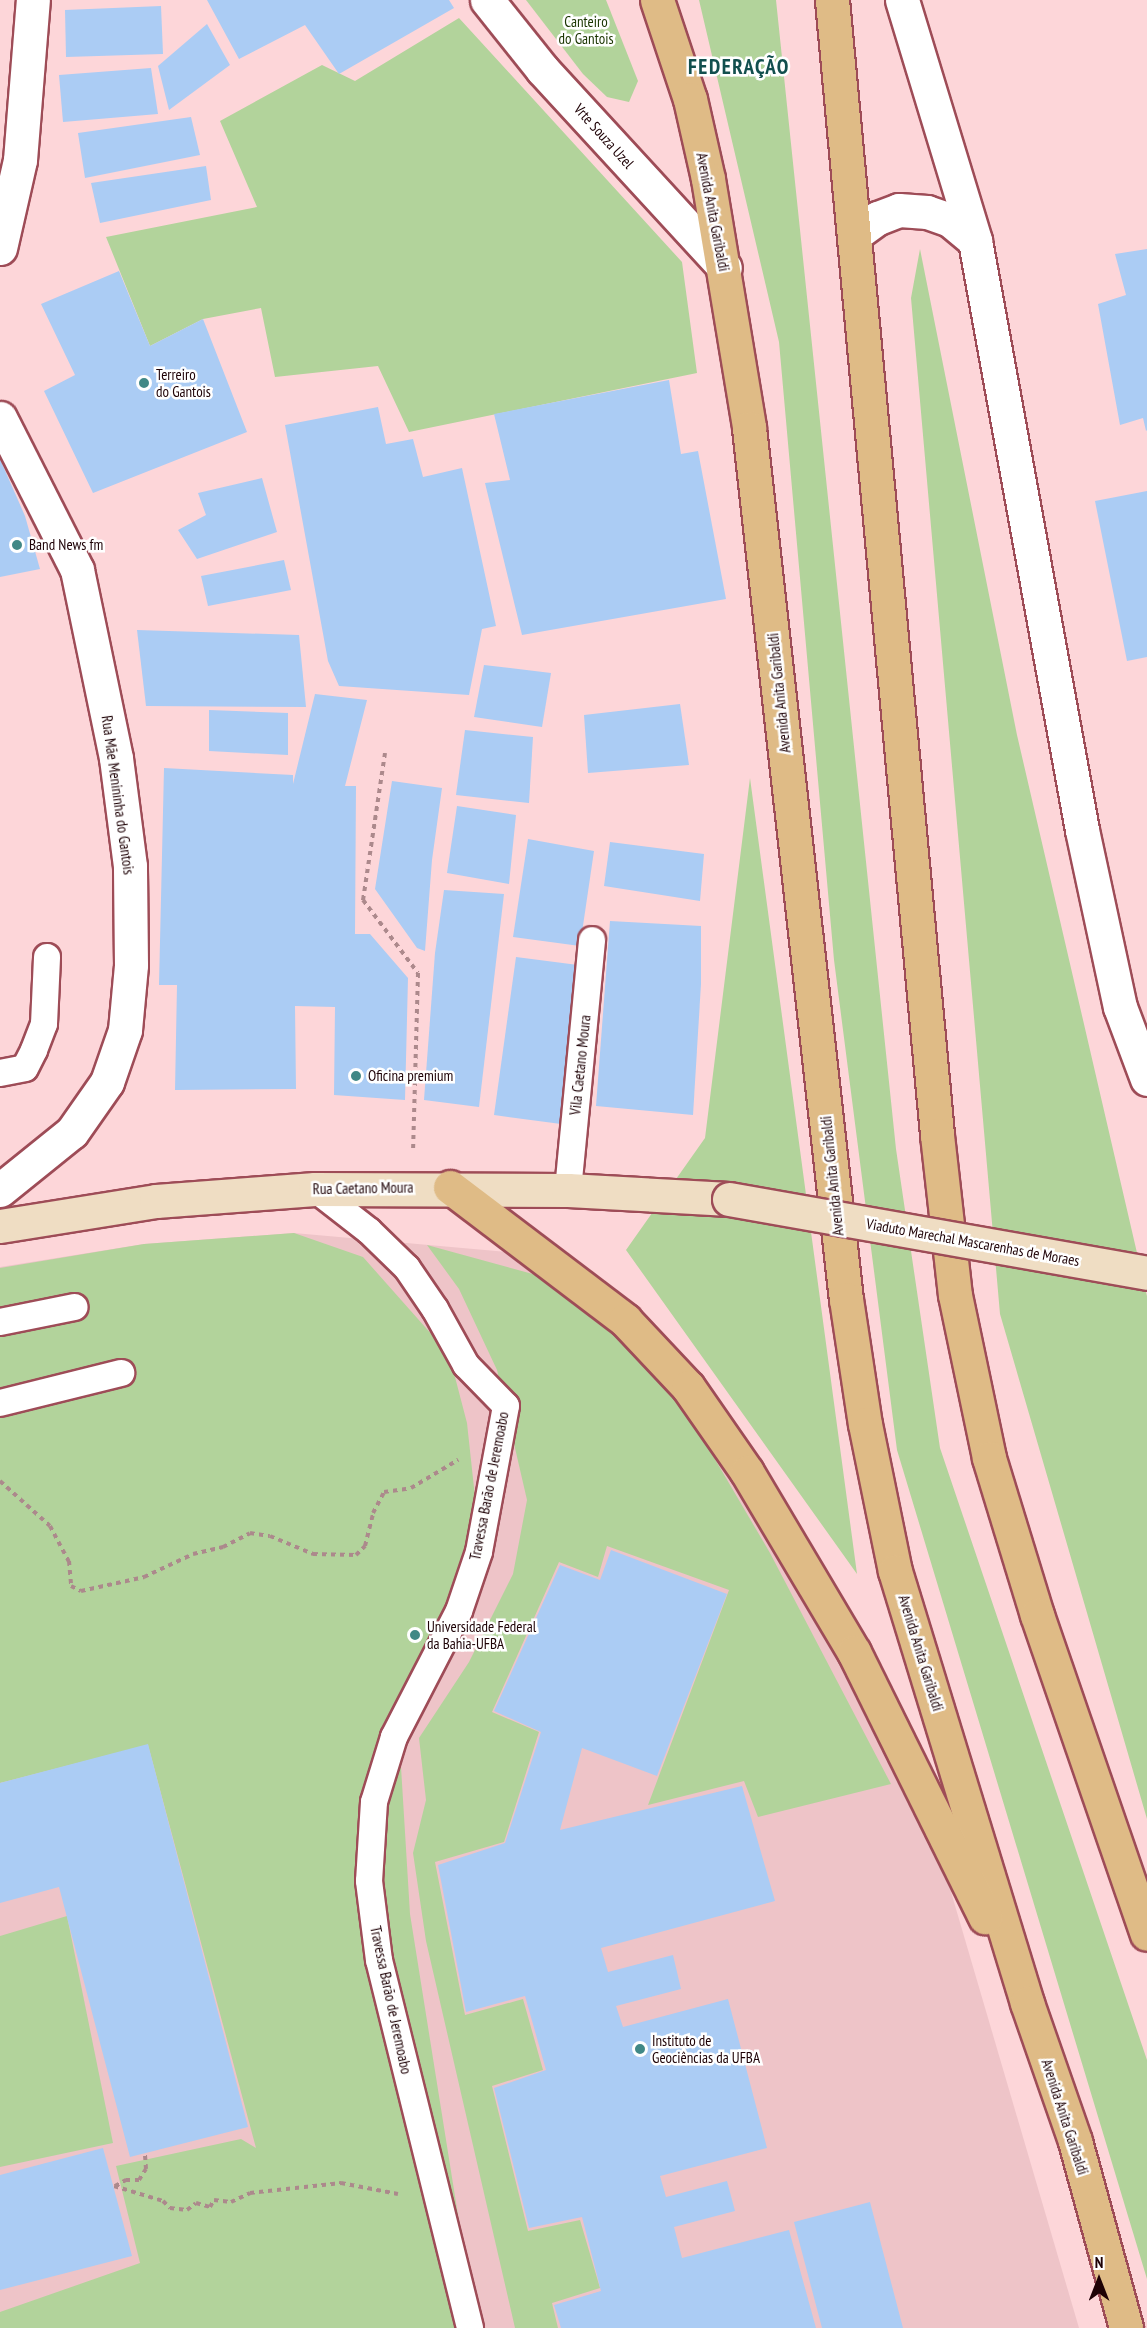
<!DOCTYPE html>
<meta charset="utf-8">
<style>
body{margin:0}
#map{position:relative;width:1147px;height:2328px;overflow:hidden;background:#fdd6d9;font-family:"PT Sans Narrow",sans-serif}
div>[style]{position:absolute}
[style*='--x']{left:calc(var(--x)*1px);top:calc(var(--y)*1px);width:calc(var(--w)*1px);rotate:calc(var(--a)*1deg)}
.built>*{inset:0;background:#eec4c8}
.green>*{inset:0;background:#b2d39b}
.building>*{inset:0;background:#abccf4}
.path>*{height:4px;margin-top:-2px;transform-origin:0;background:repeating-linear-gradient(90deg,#ac898c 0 4.5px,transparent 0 9px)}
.roads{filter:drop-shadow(2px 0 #9e4c57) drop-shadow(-2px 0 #9e4c57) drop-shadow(0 2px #9e4c57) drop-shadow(0 -2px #9e4c57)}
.service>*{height:26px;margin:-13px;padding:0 13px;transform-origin:13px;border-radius:13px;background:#fff}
.pedestrian>*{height:33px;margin:-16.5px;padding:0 16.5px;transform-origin:16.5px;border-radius:16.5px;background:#fff}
.minor>*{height:33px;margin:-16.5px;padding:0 16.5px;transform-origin:16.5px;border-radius:16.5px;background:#fff}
.tertiary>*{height:33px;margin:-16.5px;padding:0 16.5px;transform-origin:16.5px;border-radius:16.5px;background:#fff}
.secondary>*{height:33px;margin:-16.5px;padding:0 16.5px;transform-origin:16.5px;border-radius:16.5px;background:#efddc3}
.primary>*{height:33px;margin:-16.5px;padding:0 16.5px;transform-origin:16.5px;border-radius:16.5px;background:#dfbb86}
.bridges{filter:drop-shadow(2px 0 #9e4c57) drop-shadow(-2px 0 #9e4c57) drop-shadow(0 2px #9e4c57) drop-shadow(0 -2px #9e4c57)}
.secondary-bridge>*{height:33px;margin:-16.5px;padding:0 16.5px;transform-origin:16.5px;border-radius:16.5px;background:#efddc3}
.dots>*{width:16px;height:16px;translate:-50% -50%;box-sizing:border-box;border:3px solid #fff;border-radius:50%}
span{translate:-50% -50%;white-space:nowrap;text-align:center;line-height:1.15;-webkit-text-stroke:5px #fff;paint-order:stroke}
.park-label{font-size:15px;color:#1a3500}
.street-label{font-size:15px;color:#1e0206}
.poi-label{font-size:15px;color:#1e0206}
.left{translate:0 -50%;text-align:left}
.district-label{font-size:21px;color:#124f4e;font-weight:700;letter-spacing:1.5px}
.north{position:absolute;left:1069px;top:2250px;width:60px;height:60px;-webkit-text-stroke:4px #fff;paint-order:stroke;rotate:0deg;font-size:16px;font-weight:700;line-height:24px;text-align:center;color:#1e0206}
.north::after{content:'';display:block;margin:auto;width:21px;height:27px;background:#1e0206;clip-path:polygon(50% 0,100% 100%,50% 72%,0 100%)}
</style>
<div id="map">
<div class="built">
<i style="clip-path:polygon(294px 1233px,573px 1258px,719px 1420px,939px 1851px,1079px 2328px,0 2328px,0 1267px,144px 1244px)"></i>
</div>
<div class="green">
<i style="clip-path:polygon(526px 0,606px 0,638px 81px,629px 102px,607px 97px,583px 74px)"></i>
<i style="clip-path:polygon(699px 0,776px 0,896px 1149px,940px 1448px,1147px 2060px,1147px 2279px,897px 1450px,834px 960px,779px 342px)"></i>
<i style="clip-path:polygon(459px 18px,682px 262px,697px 373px,409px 432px,378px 366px,275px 377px,261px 308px,203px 319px,150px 346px,106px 237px,257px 207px,220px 121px,322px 65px,355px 81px)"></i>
<i style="clip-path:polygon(920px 249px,1017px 735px,1147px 1296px,1147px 1819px,1000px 1314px,911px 298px)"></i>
<i style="clip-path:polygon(750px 778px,857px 1574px,626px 1250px,705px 1138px)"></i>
<i style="clip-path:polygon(294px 1233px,363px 1257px,449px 1354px,467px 1423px,475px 1497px,472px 1562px,399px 1734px,410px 1914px,476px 2328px,0 2328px,0 2312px,140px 2263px,116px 2166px,241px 2139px,256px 2148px,148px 1745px,0 1783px,0 1268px,144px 1244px)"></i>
<i style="clip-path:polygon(427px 1245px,580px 1287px,672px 1386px,770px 1553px,891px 1784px,758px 1817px,744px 1781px,648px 1805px,729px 1590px,607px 1546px,598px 1577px,559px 1562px,492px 1712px,539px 1732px,504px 1842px,435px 1862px,465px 2015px,523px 1999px,543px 2070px,492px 2086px,528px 2231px,580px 2220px,600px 2288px,552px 2303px,558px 2328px,515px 2328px,426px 1941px,413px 1853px,426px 1800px,419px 1738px,469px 1662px,513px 1574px,527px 1500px,497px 1370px,459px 1289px)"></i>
<i style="clip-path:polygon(67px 1916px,113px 2143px,0 2167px,0 1936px)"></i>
</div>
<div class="building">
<i style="clip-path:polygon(207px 0,449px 0,454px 8px,339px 74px,305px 25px,239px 59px)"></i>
<i style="clip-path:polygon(161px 6px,163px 54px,66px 57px,65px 10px)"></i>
<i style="clip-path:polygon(207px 24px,230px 65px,169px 110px,158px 66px)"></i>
<i style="clip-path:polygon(151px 68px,158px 114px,63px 122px,59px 75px)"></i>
<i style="clip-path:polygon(191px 117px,200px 155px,85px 178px,78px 133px)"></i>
<i style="clip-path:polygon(206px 166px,211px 200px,100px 223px,91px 183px)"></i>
<i style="clip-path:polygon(1147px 249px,1147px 430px,1146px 431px,1143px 418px,1120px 425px,1098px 304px,1126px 295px,1115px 254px)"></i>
<i style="clip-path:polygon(119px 271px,150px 346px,203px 319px,247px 432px,93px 493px,44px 391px,75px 375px,41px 304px)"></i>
<i style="clip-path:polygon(669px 380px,681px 454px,698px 451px,726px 599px,522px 635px,485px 483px,510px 480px,494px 414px)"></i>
<i style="clip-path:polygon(378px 407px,386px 444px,413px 439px,423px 477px,462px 468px,496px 626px,482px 629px,469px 695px,339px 686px,328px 661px,285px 425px)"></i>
<i style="clip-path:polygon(0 459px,25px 516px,40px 569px,0 577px)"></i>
<i style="clip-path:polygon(262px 478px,277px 532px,197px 559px,178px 530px,206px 515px,198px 493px)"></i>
<i style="clip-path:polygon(1147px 491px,1147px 657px,1127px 661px,1095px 501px)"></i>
<i style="clip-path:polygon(284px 560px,291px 590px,208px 606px,201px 576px)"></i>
<i style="clip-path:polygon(137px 630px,299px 635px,306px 707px,146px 706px)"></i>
<i style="clip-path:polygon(484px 665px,551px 673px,542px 727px,474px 717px)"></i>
<i style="clip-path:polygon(315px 694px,367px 700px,345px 786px,356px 786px,355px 934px,370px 934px,408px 978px,405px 1100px,334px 1095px,335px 1007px,295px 1006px,296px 1089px,175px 1090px,177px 985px,159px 985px,164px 768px,293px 775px,293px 784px)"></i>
<i style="clip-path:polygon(680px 704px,689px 765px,588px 773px,584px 715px)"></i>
<i style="clip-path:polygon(209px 710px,288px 713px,288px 755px,209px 751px)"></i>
<i style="clip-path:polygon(465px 730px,533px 737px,529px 803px,456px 795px)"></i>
<i style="clip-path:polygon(392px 781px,442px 788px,432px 860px,425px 951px,417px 948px,375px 889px)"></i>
<i style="clip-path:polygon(457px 806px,516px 815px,509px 884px,447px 873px)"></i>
<i style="clip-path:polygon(528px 839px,594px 851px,580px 946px,513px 937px)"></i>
<i style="clip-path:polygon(610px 842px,704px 854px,700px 901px,604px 886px)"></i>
<i style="clip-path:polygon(444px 890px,504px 894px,479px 1107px,424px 1100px,435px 953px)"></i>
<i style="clip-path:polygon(610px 921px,701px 926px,701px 984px,693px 1115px,596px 1106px)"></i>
<i style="clip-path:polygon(516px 957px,578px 965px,561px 1124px,494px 1115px)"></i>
<i style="clip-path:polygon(611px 1550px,727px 1594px,657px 1776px,582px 1748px,560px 1830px,742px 1786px,775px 1901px,601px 1948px,608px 1972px,673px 1955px,681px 1989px,616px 2006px,623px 2027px,728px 1999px,767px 2148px,660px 2176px,666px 2197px,727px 2181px,735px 2211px,674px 2227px,682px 2258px,789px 2230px,816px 2328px,561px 2328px,554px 2305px,601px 2291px,582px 2217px,529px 2228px,494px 2088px,546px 2070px,525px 1996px,466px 2012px,438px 1865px,505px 1843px,541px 1732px,494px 1711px,560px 1565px,600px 1580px)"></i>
<i style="clip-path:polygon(148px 1744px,248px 2127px,130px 2157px,59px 1887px,0 1903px,0 1783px)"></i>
<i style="clip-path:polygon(103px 2148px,132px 2256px,0 2290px,0 2175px)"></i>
<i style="clip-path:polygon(870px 2202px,903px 2328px,822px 2328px,794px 2222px)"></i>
</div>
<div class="path">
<i style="--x:385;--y:753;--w:149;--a:98.5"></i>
<i style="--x:363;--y:900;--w:91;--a:53"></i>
<i style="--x:418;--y:973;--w:176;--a:91.6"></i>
<i style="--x:0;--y:1481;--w:67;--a:42"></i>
<i style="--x:50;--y:1526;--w:40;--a:62"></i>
<i style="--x:69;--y:1561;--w:25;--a:85"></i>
<i style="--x:71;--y:1586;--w:11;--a:27"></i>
<i style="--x:81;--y:1591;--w:65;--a:-12.5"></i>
<i style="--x:144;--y:1577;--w:54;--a:-25.1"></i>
<i style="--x:193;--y:1554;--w:31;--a:-13"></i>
<i style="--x:223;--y:1547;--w:30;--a:-27"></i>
<i style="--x:250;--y:1533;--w:20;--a:9"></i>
<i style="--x:270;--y:1536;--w:47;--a:22.7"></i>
<i style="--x:313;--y:1554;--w:43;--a:1.3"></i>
<i style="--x:356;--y:1555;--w:13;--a:-45"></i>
<i style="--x:365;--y:1546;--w:34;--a:-76"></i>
<i style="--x:373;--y:1513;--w:24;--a:-62"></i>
<i style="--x:384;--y:1492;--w:27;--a:-8"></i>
<i style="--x:411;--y:1488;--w:55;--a:-30.8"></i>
<i style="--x:114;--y:2186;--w:51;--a:17"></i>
<i style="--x:163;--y:2201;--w:10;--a:45"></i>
<i style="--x:170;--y:2208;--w:17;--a:7"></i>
<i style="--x:187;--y:2210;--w:11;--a:-38"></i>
<i style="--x:196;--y:2203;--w:15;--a:16"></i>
<i style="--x:210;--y:2207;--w:8;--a:-60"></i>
<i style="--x:214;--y:2200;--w:17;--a:7"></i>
<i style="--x:231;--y:2202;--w:21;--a:-25"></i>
<i style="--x:250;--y:2193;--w:92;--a:-6.3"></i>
<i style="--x:341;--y:2183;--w:58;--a:10.9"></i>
<i style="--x:115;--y:2186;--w:13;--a:-29"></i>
<i style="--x:126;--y:2180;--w:13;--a:0"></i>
<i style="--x:139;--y:2180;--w:13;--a:-58"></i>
<i style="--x:146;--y:2169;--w:16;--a:-94"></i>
</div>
<div class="roads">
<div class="service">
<i style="--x:0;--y:1073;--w:25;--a:-11"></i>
<i style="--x:25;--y:1068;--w:20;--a:-63"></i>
<i style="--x:34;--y:1050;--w:28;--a:-69"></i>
<i style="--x:44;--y:1024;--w:67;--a:-87.4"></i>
<i style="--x:315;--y:1189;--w:68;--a:37.9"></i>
<i style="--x:369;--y:1231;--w:53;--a:44.2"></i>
<i style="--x:407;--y:1268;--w:50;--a:55.7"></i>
<i style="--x:435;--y:1309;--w:64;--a:61"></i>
<i style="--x:466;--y:1365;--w:57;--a:45.7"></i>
<i style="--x:506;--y:1406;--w:148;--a:100.5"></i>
<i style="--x:479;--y:1552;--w:62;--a:108.7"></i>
<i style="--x:459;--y:1611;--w:142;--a:117.3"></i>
<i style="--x:394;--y:1737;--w:68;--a:107.1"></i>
<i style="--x:374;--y:1802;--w:79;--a:93.6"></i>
<i style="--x:369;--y:1881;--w:80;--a:82.8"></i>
<i style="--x:379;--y:1960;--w:379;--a:76.1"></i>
<i style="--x:568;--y:1190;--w:251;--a:-84.5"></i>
<i style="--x:0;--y:1322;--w:76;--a:-11.3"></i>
<i style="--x:0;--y:1403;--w:125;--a:-13.9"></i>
</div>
<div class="pedestrian">
<i style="--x:0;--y:418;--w:170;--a:63.1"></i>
</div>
<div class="minor">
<i style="--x:487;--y:0;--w:88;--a:51.4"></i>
<i style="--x:542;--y:69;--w:270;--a:47.4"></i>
<i style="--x:0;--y:248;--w:90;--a:-77.2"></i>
<i style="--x:20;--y:160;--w:161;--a:-85.4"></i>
<i style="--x:0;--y:1190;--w:92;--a:-38.9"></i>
<i style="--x:72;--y:1132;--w:61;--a:-55"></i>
<i style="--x:107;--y:1082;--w:55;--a:-70.9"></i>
<i style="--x:125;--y:1030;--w:65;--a:-84.7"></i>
<i style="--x:131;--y:965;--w:99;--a:-90.6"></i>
<i style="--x:130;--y:866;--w:109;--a:-97.4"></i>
<i style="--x:116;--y:758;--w:192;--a:-101.7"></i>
</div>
<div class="tertiary">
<i style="--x:902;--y:0;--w:252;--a:73.1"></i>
<i style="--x:975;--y:241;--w:599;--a:79.7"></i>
<i style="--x:1082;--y:830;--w:181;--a:77.9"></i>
<i style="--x:1120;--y:1007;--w:77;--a:69.4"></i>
<i style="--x:857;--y:233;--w:26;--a:-36"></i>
<i style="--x:878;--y:218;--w:22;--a:-21"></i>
<i style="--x:899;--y:210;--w:28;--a:4"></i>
<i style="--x:927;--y:212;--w:24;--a:19"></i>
<i style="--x:950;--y:220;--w:33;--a:40"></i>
</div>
<div class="secondary">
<i style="--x:0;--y:1226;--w:158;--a:-9.1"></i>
<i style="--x:156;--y:1201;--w:159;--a:-4.3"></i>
<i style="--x:315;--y:1189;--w:253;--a:0.2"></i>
<i style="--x:568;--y:1190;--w:161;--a:3.2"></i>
</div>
<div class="primary">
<i style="--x:657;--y:0;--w:104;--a:71.6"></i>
<i style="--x:690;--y:99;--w:82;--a:77.3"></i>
<i style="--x:708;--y:179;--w:252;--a:80.6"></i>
<i style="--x:749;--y:428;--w:876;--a:83.65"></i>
<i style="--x:846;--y:1299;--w:126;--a:81.4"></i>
<i style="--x:865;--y:1424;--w:150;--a:78.5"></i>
<i style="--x:895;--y:1571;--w:452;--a:73"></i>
<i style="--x:1027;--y:2003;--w:146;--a:70.8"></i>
<i style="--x:1075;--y:2141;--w:194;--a:74.7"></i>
<i style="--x:832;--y:0;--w:1140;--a:84.71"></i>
<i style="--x:937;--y:1135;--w:161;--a:83.6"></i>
<i style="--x:955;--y:1295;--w:167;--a:78.2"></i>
<i style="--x:989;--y:1458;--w:164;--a:73"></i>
<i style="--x:1037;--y:1615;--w:337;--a:71"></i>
<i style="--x:450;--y:1187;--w:220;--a:37.2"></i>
<i style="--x:625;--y:1320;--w:92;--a:46.8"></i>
<i style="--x:688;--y:1387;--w:103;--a:55.2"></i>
<i style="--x:747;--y:1472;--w:209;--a:59.3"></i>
<i style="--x:854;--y:1652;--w:296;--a:63.7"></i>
</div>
</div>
<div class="bridges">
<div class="secondary-bridge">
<i style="--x:729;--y:1199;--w:424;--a:10"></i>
</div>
</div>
<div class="dots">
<i style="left:144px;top:383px;background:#408886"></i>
<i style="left:17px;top:545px;background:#408886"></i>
<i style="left:356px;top:1076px;background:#408886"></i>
<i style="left:415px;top:1635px;background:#408886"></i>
<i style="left:640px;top:2049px;background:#408886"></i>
</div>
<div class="park-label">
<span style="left:586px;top:30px">Canteiro<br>do Gantois</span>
</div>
<div class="street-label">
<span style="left:604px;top:136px;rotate:48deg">Vrte Souza Uzel</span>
<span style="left:713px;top:212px;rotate:79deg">Avenida Anita Garibaldi</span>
<span style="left:779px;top:693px;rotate:-96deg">Avenida Anita Garibaldi</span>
<span style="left:118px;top:795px;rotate:82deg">Rua Mãe Menininha do Gantois</span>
<span style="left:580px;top:1065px;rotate:-84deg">Vila Caetano Moura</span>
<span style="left:832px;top:1176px;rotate:-96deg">Avenida Anita Garibaldi</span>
<span style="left:363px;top:1188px;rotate:-1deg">Rua Caetano Moura</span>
<span style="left:973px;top:1242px;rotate:10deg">Viaduto Marechal Mascarenhas de Moraes</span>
<span style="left:489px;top:1486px;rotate:-79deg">Travessa Barão de Jeremoabo</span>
<span style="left:921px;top:1653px;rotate:73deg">Avenida Anita Garibaldi</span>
<span style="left:391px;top:2000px;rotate:78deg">Travessa Barão de Jeremoabo</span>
<span style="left:1065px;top:2117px;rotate:72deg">Avenida Anita Garibaldi</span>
</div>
<div class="poi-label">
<span class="left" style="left:156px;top:383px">Terreiro<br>do Gantois</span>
<span class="left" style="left:29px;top:545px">Band News fm</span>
<span class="left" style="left:368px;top:1076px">Oficina premium</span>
<span class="left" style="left:427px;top:1635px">Universidade Federal<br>da Bahia-UFBA</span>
<span class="left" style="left:652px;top:2049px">Instituto de<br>Geociências da UFBA</span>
</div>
<div class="district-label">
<span style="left:739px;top:67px">FEDERAÇÃO</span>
</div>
<div class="north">N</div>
</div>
